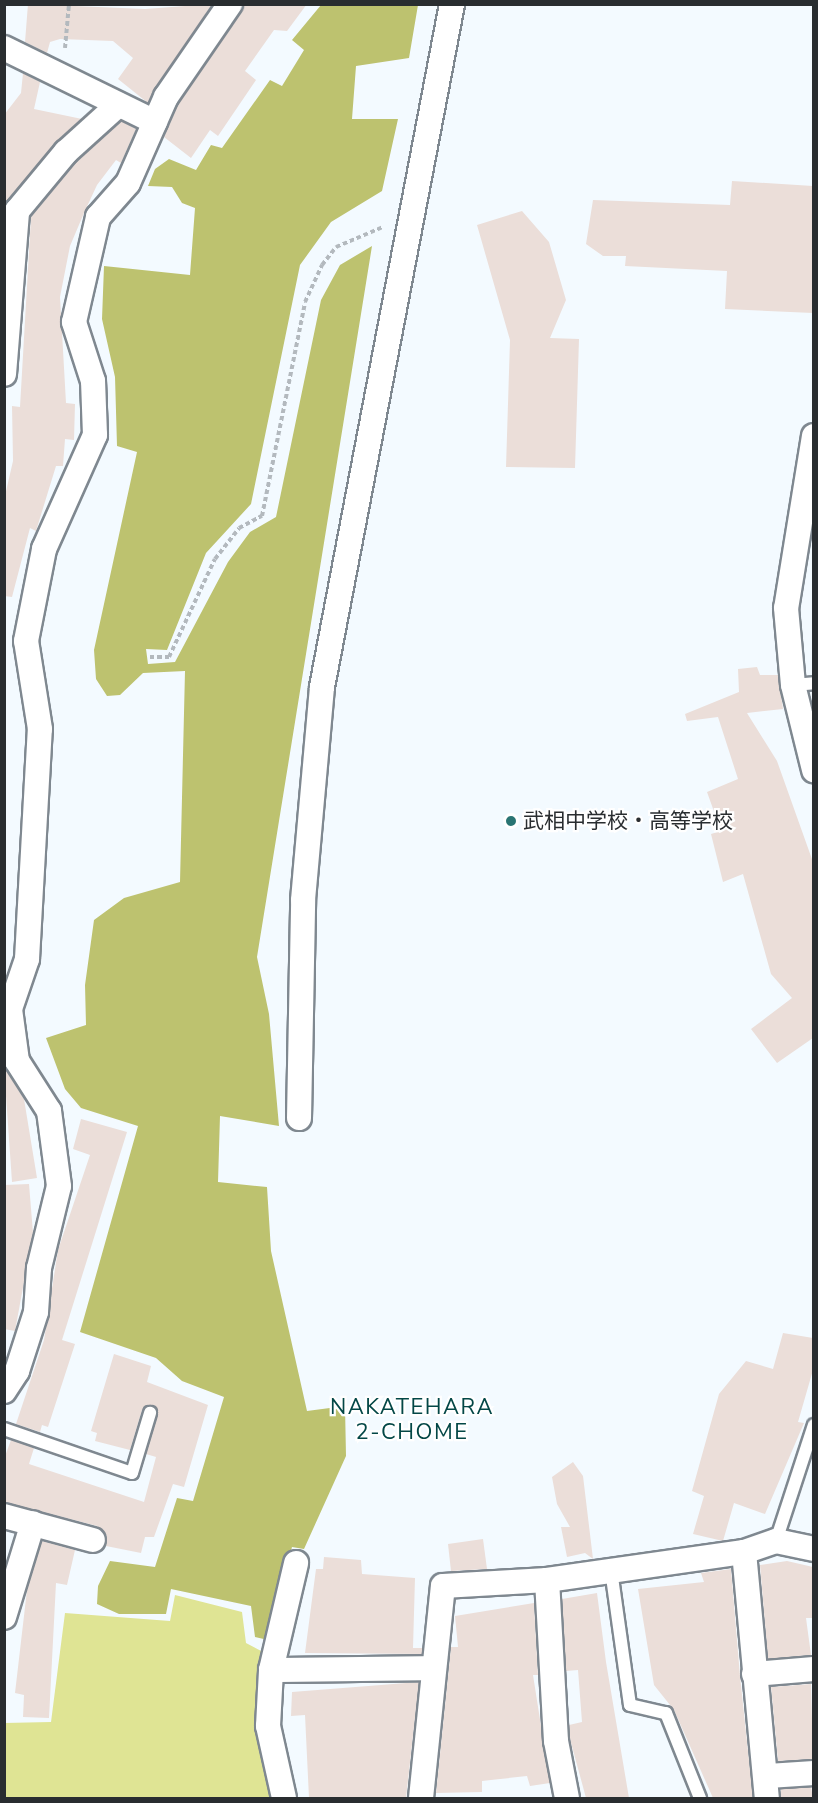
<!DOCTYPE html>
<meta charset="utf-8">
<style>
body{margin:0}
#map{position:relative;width:818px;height:1803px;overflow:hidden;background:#f3faff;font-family:"Nunito Sans","Noto Sans JP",sans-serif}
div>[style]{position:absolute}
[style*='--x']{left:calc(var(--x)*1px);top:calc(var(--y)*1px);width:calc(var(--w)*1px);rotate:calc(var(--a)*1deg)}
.green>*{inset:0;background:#dfe494}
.forest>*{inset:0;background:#bdc26f}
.building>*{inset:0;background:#ebded9}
.path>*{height:4px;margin-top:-2px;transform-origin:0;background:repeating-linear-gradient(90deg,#b3b9be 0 4.5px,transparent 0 7.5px)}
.roads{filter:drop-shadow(2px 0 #7f8890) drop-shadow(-2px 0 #7f8890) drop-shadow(0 2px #7f8890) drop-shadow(0 -2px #7f8890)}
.service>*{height:12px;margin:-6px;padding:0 6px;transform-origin:6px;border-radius:6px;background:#fff}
.minor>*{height:24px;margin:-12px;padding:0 12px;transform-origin:12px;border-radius:12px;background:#fff}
.dots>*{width:16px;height:16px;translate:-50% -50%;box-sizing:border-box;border:3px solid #fff;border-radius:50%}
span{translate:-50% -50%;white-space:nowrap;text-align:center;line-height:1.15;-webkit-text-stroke:4.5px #fff;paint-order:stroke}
.poi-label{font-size:21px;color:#292d30}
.left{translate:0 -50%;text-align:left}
.neighbourhood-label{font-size:22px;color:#034746;letter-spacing:1.5px}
.frame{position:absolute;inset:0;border:6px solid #292d30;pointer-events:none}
</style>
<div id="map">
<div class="green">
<i style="clip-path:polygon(175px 1595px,242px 1612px,246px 1643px,265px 1653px,258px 1727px,270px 1798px,5px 1798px,4px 1723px,51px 1722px,65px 1613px,170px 1621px)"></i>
</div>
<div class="forest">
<i style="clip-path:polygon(321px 5px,418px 5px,409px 58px,356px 66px,352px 119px,398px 119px,382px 191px,331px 222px,300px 265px,251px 504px,206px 553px,167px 650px,146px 649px,148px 664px,175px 662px,228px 562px,250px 532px,276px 517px,321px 300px,340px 265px,372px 246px,257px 957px,269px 1014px,279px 1126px,220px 1116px,218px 1182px,267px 1187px,271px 1251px,307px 1411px,345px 1406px,346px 1456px,304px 1549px,292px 1547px,268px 1640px,255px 1637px,251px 1606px,171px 1589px,166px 1614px,119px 1614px,97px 1604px,98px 1586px,110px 1561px,155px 1567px,177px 1498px,193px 1501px,224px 1397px,182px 1381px,156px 1358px,80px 1332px,138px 1126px,81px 1108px,65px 1089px,46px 1038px,86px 1025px,85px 985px,94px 920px,124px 898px,180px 882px,185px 671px,143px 673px,120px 695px,107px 696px,96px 679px,94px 650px,137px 452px,117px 446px,115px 377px,102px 319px,104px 266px,190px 275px,195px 208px,182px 203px,172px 187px,148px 186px,155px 169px,169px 159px,196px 170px,211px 145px,222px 148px,270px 80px,282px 86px,304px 50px,292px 40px)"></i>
</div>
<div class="building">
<i style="clip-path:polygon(28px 4px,145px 9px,212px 4px,148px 103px,118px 79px,133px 58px,113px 41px,60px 39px,50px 42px,47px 53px,25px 42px)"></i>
<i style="clip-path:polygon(244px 4px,307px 4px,287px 31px,274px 30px,245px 71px,256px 80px,218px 136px,210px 130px,191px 158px,164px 137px,178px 104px)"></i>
<i style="clip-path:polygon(23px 73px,40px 82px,34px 109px,82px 119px,4px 205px,4px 115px,21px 93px)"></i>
<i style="clip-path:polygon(121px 121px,136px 129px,121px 163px,116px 160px,97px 185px,84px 213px,70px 246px,60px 297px,66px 403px,75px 404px,74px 440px,65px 439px,63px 466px,56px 466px,36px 531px,30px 528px,12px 597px,4px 596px,4px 500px,13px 461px,12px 406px,20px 407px,31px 217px,76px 162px)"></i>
<i style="clip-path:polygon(732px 181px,813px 186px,813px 313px,725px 309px,727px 271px,625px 266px,626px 256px,603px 256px,586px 244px,593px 200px,730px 205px)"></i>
<i style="clip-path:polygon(522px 211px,549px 242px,566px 300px,550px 338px,579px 339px,575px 468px,506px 467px,510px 340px,477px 225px)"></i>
<i style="clip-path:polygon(757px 667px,760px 675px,778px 675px,783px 709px,747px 713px,777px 761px,813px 862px,813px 1038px,777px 1063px,751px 1029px,792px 998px,771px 974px,743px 874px,723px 882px,711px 834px,721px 831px,707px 792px,738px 779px,718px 717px,687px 721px,685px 714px,739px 692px,738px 669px)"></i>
<i style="clip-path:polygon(4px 1067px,24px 1099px,37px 1178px,12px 1182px)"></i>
<i style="clip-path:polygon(81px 1119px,127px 1132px,62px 1340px,75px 1344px,48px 1427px,42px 1425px,40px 1432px,16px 1424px,44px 1340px,58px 1250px,90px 1155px,73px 1149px)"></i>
<i style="clip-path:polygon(29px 1184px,33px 1233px,15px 1331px,4px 1329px,4px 1185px)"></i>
<i style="clip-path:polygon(783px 1333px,813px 1338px,813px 1370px,798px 1422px,804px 1423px,765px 1514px,734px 1503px,723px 1541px,693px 1534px,704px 1496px,692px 1491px,719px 1394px,746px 1361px,773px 1369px)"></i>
<i style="clip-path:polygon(114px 1354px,151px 1366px,147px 1382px,208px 1405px,184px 1487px,173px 1484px,154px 1537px,145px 1537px,141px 1553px,106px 1546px,107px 1536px,97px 1526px,4px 1502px,4px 1459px,11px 1440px,34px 1448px,29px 1464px,144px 1502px,156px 1457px,146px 1454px,156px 1408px,142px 1410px,130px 1450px,95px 1441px,97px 1433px,91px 1431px)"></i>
<i style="clip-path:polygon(573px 1462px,583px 1476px,593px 1559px,585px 1553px,567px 1557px,561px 1527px,570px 1527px,557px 1504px,552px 1477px)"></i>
<i style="clip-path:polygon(483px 1539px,487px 1569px,451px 1571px,448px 1544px)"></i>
<i style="clip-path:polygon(42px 1541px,75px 1550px,67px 1585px,56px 1583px,49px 1718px,23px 1717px,24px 1695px,15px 1693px,27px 1590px)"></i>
<i style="clip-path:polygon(324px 1557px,361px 1560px,362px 1574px,415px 1578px,413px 1648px,422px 1648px,422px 1654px,305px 1653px,316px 1569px,323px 1569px)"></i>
<i style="clip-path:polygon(787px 1561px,813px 1567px,813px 1618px,806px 1618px,811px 1655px,768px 1659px,760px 1565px)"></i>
<i style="clip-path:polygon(731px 1569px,740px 1676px,753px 1798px,713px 1798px,674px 1710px,654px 1685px,638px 1589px,704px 1582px,701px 1573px)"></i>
<i style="clip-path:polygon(597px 1593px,606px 1662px,629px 1798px,586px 1798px,570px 1739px,569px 1725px,582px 1722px,578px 1670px,566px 1671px,562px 1599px)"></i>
<i style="clip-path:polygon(534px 1603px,538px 1675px,533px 1675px,550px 1783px,530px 1786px,527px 1776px,482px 1781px,482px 1792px,436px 1793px,451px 1647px,458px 1647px,455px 1616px)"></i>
<i style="clip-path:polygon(419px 1682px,406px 1798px,309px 1798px,305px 1715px,291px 1716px,292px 1692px)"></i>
<i style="clip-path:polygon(811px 1684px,813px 1759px,778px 1761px,771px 1687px)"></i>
<i style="clip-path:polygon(811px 1787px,813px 1798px,781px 1798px,781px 1789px)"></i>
</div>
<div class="path">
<i style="--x:65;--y:48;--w:44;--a:-84.8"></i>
<i style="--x:150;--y:657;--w:19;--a:0"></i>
<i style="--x:169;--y:657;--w:108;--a:-64.9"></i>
<i style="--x:215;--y:559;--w:39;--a:-52"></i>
<i style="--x:239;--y:528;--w:26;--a:-28"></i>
<i style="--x:262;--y:516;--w:218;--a:-78.6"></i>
<i style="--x:305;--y:302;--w:41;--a:-65.3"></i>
<i style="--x:322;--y:265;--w:23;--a:-52"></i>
<i style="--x:336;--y:247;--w:51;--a:-23.1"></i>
</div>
<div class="roads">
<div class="service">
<i style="--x:793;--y:685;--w:21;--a:-5"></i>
<i style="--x:4;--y:1429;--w:135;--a:19"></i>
<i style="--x:132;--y:1473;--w:63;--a:-73.3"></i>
<i style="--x:776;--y:1541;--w:122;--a:-71.9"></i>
<i style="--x:611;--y:1570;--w:136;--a:82"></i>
<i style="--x:630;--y:1705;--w:37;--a:13"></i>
<i style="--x:666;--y:1713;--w:92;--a:68.2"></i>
</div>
<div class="minor">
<i style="--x:4;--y:48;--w:168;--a:26.1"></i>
<i style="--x:4;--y:374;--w:164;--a:-85.4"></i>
<i style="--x:17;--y:211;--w:77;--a:-50.3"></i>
<i style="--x:66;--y:152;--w:70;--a:-42.1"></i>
<i style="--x:814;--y:436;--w:174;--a:99.2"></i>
<i style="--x:786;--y:608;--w:77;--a:84.8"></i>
<i style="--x:793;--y:685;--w:88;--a:76.1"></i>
<i style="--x:299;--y:1118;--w:218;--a:-88.9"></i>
<i style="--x:303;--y:900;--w:214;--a:-84.9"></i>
<i style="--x:322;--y:687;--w:695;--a:-79.22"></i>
<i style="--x:4;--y:1391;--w:24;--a:-57"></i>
<i style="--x:17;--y:1371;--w:62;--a:-72.1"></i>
<i style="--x:36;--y:1312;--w:44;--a:-86.1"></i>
<i style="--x:39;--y:1268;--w:84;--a:-76.3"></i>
<i style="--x:59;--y:1186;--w:76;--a:-97.6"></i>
<i style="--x:49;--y:1111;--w:59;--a:-122.6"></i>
<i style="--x:17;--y:1061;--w:52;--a:-97.7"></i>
<i style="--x:10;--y:1009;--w:53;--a:-71.2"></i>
<i style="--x:27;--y:959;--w:230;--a:-86.8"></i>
<i style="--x:40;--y:729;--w:89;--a:-99"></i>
<i style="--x:26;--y:641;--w:94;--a:-78.9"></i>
<i style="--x:44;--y:549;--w:125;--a:-65.9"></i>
<i style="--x:95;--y:435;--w:54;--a:-92.1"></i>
<i style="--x:93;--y:381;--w:62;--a:-107.9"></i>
<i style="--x:74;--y:322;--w:108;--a:-77.1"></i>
<i style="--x:98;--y:217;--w:45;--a:-48.6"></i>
<i style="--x:128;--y:183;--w:94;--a:-66.2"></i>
<i style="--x:166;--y:97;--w:113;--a:-55.5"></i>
<i style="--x:4;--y:1516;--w:92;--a:15.1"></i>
<i style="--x:744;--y:1552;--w:247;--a:84.7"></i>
<i style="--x:547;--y:1580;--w:161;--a:86.8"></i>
<i style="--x:556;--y:1741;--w:58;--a:79.1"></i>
<i style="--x:4;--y:1617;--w:98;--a:-72.9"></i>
<i style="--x:271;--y:1670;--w:159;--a:-0.7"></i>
<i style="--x:754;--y:1674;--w:60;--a:-4.8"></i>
<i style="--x:768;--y:1776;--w:46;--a:-3.7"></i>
<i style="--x:284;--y:1798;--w:74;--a:-102.5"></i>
<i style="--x:268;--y:1726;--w:56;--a:-86.9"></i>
<i style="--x:271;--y:1670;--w:110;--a:-76.8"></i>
<i style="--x:421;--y:1798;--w:213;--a:-84.1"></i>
<i style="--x:443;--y:1586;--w:104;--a:-3.3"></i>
<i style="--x:547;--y:1580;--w:199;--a:-8.1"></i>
<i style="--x:744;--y:1552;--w:34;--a:-19"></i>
<i style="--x:776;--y:1541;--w:39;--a:12"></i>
</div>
</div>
<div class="dots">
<i style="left:511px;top:821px;background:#297473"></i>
</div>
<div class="poi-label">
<span class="left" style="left:523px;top:821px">武相中学校・高等学校</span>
</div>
<div class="neighbourhood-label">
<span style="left:412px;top:1420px">NAKATEHARA<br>2-CHOME</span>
</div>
<div class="frame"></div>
</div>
